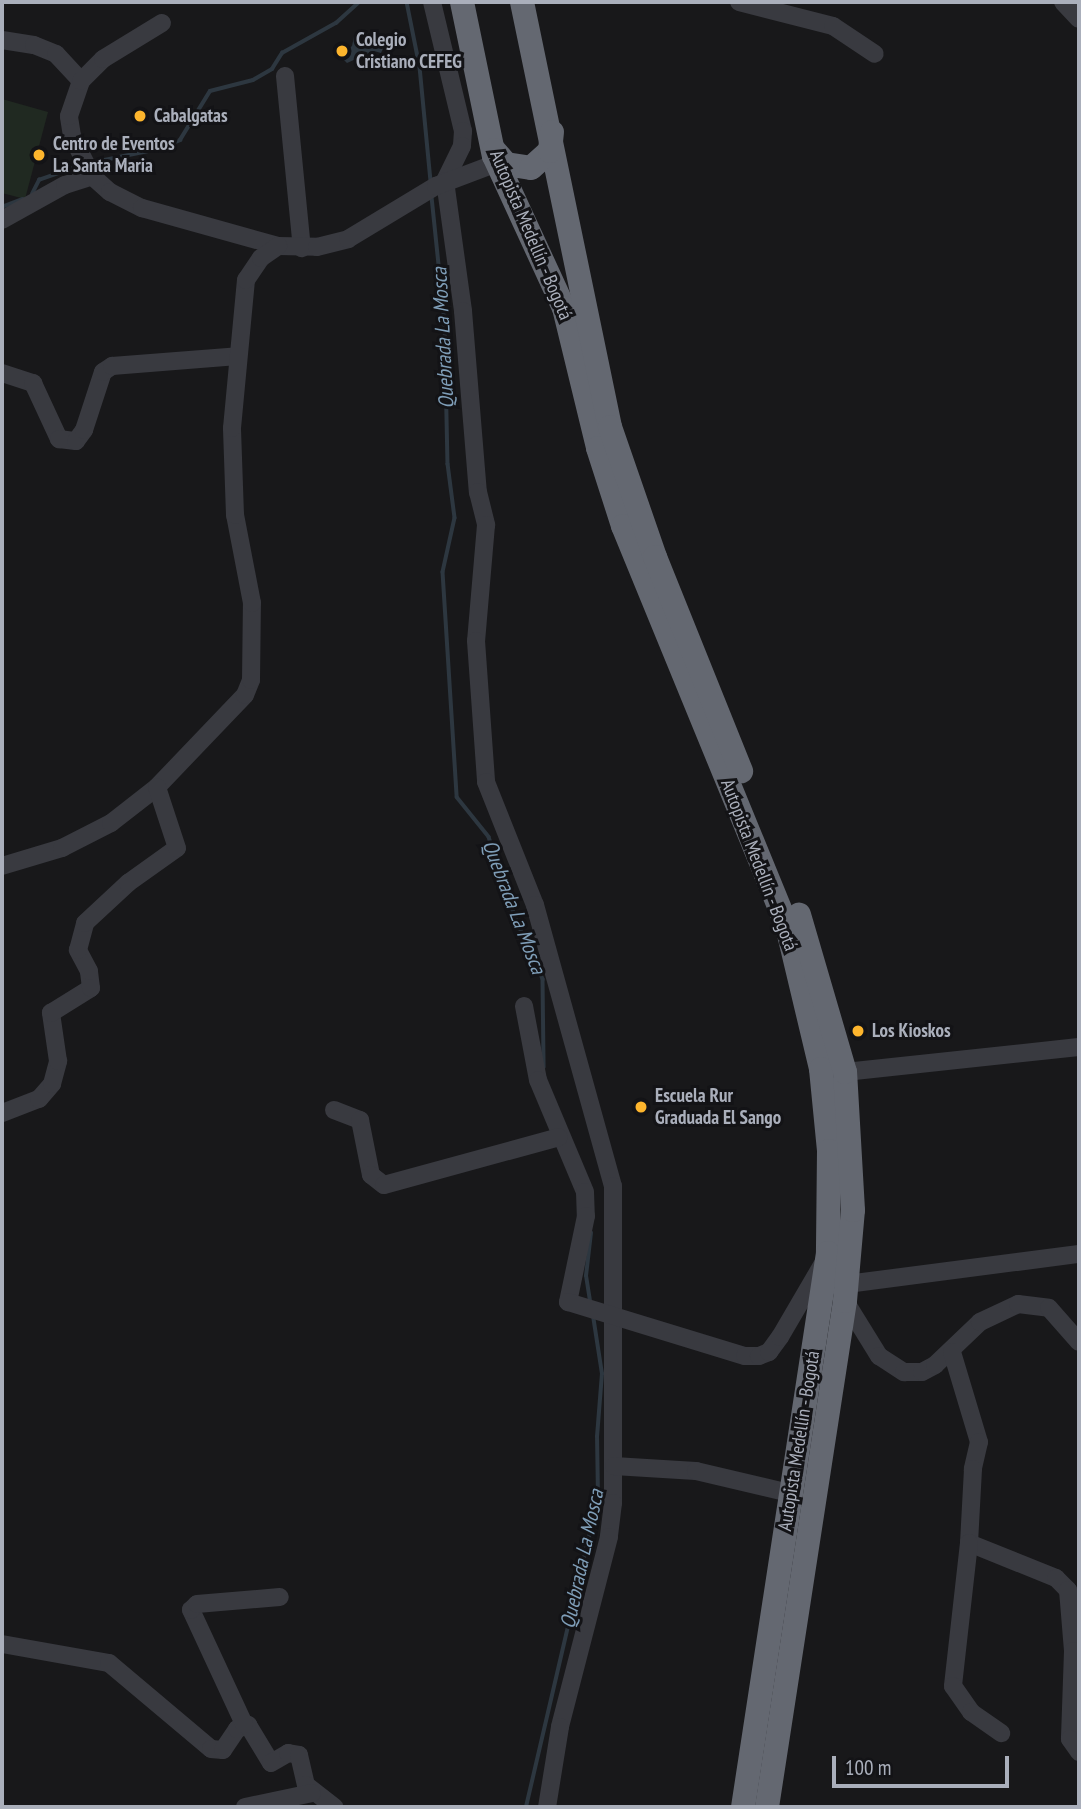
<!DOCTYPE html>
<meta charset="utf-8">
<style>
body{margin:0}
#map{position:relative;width:1081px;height:1809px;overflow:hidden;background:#18181a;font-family:"PT Sans Narrow",sans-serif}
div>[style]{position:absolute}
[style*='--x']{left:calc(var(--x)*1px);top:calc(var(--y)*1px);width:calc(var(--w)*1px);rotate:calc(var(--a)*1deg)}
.green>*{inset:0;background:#202921}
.water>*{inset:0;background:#2d3740}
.stream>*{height:3.5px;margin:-1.75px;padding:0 1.75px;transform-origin:1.75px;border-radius:1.75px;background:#2d3740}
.minor>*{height:18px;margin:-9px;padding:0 9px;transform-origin:9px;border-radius:9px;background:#393a40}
.highway>*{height:24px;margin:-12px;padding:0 12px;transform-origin:12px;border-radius:12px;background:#646871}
.dots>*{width:19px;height:19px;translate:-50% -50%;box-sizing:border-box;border:4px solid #131316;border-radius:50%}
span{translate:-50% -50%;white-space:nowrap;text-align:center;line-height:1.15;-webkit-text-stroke:6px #131316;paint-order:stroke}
.poi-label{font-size:19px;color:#aaafbb;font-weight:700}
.left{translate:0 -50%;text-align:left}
.street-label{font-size:19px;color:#aaafbb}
.water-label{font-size:21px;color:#7f9eb8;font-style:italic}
.frame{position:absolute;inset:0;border:4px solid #aaafbb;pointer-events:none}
.scale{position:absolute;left:832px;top:1756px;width:177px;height:32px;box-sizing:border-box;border:4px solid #aaafbb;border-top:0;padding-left:9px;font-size:21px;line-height:24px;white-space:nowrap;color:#aaafbb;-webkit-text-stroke:5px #131316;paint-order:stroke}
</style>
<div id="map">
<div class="green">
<i style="clip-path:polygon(2px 99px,48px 112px,25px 199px,2px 193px)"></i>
</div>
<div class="water">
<i style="clip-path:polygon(368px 33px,384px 46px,381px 53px,374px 51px,347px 63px,340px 56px,352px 46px,354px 36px)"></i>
</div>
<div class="stream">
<i style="--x:407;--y:2;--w:66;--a:78.7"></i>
<i style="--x:420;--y:67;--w:116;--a:84.5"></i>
<i style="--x:90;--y:163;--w:69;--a:-11.6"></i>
<i style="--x:158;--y:149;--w:24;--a:-22"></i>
<i style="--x:180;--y:140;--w:57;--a:-58.5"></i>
<i style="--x:210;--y:91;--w:44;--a:-14.3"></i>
<i style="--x:253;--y:80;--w:22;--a:-30"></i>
<i style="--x:272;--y:69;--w:19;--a:-58"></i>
<i style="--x:282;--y:53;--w:62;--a:-29.1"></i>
<i style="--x:336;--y:23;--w:31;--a:-42"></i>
<i style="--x:32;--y:194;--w:16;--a:-63"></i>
<i style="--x:39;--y:180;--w:42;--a:-19.3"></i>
<i style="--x:432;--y:197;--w:126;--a:84.1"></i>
<i style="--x:445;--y:322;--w:142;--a:88.8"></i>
<i style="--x:448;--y:464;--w:54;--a:82.6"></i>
<i style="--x:455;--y:518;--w:55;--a:102.5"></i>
<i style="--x:443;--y:572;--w:225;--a:86.4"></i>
<i style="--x:457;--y:797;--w:51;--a:51.3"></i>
<i style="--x:489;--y:837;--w:86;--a:71.8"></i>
<i style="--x:516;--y:919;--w:66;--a:65.8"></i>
<i style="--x:543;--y:979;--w:88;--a:89.3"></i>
<i style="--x:2;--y:207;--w:22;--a:-21"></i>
<i style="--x:590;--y:1301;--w:25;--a:-99"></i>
<i style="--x:586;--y:1276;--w:43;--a:-83.4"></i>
<i style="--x:526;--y:1807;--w:317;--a:-76.9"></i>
<i style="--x:598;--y:1498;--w:61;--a:-90.9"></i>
<i style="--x:597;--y:1437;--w:63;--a:-85.5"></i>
<i style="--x:602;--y:1374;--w:59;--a:-98.8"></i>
</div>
<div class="minor">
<i style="--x:432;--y:2;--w:133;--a:76.5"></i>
<i style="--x:463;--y:131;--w:15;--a:94"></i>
<i style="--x:462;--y:146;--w:39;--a:116"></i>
<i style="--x:445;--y:181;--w:131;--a:82.1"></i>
<i style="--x:463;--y:311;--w:182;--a:85.3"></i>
<i style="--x:478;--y:492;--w:34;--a:76"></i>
<i style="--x:486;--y:525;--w:116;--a:94.9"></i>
<i style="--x:476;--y:641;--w:141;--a:85.9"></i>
<i style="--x:486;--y:782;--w:132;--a:68.3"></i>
<i style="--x:535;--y:905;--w:292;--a:74.5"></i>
<i style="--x:613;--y:1186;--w:317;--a:90"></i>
<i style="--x:613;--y:1503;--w:34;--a:97"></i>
<i style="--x:609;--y:1537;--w:196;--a:104.5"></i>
<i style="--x:560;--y:1727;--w:81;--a:99.2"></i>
<i style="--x:739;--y:2;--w:97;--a:14.3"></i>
<i style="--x:833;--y:26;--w:50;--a:33.7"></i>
<i style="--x:1063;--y:2;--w:23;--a:47"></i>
<i style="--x:2;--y:40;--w:32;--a:9"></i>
<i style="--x:34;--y:45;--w:24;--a:22"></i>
<i style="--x:56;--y:54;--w:37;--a:47"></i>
<i style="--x:285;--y:76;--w:173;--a:84.4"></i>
<i style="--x:92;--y:176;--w:45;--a:-116.6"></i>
<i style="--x:72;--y:136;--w:20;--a:-99"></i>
<i style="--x:69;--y:116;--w:37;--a:-71"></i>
<i style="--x:81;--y:81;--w:31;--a:-45"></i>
<i style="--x:103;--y:59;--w:69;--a:-31.4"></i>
<i style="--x:2;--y:220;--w:72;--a:-29.1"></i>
<i style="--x:65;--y:185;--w:28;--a:-18"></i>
<i style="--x:92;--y:176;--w:24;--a:42"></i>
<i style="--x:110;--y:192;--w:36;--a:27"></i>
<i style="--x:142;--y:208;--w:141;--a:15.6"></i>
<i style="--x:278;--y:246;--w:39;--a:1"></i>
<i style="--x:317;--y:247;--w:32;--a:-14"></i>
<i style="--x:348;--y:239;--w:103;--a:-31.1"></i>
<i style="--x:436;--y:186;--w:65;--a:-20.7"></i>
<i style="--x:2;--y:373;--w:33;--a:18"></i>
<i style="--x:33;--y:383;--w:62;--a:65.1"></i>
<i style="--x:59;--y:439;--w:17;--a:7"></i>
<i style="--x:76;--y:441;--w:14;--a:-54"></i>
<i style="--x:84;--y:430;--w:61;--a:-71.9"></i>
<i style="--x:103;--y:372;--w:11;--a:-34"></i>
<i style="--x:112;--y:366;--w:126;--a:-4.5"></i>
<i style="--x:2;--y:866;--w:63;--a:-16.7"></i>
<i style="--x:62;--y:848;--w:55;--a:-27"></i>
<i style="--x:111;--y:823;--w:58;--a:-38"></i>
<i style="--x:157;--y:787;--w:127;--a:-46.3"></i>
<i style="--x:245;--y:695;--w:16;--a:-68"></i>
<i style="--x:251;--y:680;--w:77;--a:-89.3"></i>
<i style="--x:252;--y:603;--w:90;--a:-100.9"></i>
<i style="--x:235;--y:515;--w:87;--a:-92"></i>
<i style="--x:232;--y:428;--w:149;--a:-84.6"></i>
<i style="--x:246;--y:280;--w:27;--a:-56"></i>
<i style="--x:261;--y:258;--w:21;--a:-35"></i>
<i style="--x:524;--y:1006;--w:75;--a:79.3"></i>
<i style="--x:538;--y:1080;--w:121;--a:67.2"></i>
<i style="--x:585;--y:1192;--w:24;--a:88"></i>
<i style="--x:586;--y:1216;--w:88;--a:101.8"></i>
<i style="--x:568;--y:1302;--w:185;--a:17"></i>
<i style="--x:745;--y:1356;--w:14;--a:0"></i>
<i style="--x:759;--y:1356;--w:11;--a:-22"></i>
<i style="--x:769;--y:1352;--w:19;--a:-54"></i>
<i style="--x:780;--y:1337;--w:83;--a:-59.7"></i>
<i style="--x:845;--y:1072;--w:235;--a:-6.1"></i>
<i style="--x:334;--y:1110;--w:28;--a:21"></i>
<i style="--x:360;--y:1120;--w:56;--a:78.7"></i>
<i style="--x:371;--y:1175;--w:16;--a:38"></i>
<i style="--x:384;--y:1185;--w:181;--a:-15.3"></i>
<i style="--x:2;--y:1113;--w:40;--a:-21"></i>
<i style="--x:39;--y:1099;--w:20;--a:-49"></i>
<i style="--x:52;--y:1084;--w:24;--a:-75"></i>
<i style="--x:58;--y:1061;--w:49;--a:-98.3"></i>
<i style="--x:51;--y:1013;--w:47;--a:-32"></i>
<i style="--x:91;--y:988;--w:17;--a:-97"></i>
<i style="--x:89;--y:971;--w:24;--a:-118"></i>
<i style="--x:78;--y:950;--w:28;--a:-75"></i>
<i style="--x:85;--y:923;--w:59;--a:-42.9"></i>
<i style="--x:128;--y:883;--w:60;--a:-35.5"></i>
<i style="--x:177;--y:848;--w:64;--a:-108.2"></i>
<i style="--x:847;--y:1284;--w:234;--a:-7.4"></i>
<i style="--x:845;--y:1301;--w:65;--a:58.3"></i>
<i style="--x:879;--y:1356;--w:30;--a:33"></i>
<i style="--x:904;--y:1372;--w:18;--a:0"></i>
<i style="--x:922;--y:1372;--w:15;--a:-28"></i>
<i style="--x:935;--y:1365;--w:62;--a:-43.7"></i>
<i style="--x:980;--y:1322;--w:42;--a:-25.3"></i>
<i style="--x:1018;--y:1304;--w:31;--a:7"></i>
<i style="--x:1049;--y:1308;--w:45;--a:48.6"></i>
<i style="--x:952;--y:1352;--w:94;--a:73.3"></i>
<i style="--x:979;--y:1442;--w:28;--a:103"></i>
<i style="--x:973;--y:1469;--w:74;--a:93.1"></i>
<i style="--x:969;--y:1543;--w:94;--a:21.9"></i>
<i style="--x:1056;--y:1578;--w:17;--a:45"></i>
<i style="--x:1068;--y:1590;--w:61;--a:85.3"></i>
<i style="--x:1073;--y:1651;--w:88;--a:92"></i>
<i style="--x:1070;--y:1739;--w:16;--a:55"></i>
<i style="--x:614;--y:1466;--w:82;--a:3.5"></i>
<i style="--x:696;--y:1471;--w:97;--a:13.2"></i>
<i style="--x:969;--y:1543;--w:144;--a:96.4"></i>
<i style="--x:953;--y:1686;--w:32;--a:55"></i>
<i style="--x:971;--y:1712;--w:37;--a:35"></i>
<i style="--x:2;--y:1644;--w:109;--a:10.1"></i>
<i style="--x:109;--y:1663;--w:133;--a:40.1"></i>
<i style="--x:211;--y:1749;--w:12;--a:5"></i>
<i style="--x:223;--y:1750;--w:25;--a:-56"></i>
<i style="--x:237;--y:1729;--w:12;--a:-20"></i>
<i style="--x:248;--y:1725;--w:44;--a:58.8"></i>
<i style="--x:271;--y:1763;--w:20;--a:-30"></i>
<i style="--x:288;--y:1753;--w:11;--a:10"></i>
<i style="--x:299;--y:1755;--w:31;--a:77"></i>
<i style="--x:306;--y:1785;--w:36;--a:38"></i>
<i style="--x:244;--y:1724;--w:126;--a:-114.9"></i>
<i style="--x:191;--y:1610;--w:8;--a:-45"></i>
<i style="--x:197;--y:1604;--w:83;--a:-4.8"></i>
<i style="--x:245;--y:1807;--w:68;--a:-11.8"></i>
</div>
<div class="highway">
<i style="--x:462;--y:2;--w:157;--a:78.3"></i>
<i style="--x:494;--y:156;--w:167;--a:65.3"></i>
<i style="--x:564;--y:308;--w:144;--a:76.3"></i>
<i style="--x:598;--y:448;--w:82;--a:72.2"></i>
<i style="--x:623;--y:526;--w:432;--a:67.7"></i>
<i style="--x:787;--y:926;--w:147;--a:76.6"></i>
<i style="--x:821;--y:1069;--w:82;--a:84.4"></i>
<i style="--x:829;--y:1151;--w:102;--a:90.6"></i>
<i style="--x:828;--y:1253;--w:560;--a:98.72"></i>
<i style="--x:522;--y:2;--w:434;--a:78.3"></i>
<i style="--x:610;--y:427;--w:138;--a:70.9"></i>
<i style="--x:655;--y:557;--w:231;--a:68.1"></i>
<i style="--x:494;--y:150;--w:18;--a:49"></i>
<i style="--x:506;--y:164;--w:25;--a:9"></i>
<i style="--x:531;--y:168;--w:25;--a:-42"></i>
<i style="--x:550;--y:151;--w:19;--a:-84"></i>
<i style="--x:767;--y:1807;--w:512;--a:-81.24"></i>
<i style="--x:845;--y:1301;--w:91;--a:-85"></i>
<i style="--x:853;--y:1210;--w:138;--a:-93.3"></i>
<i style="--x:845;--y:1072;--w:164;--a:-106.3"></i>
</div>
<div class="dots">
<i style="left:342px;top:51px;background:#fdb52d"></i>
<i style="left:140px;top:116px;background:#fdb52d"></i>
<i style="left:39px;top:155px;background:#fdb52d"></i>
<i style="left:858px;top:1031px;background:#fdb52d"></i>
<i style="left:641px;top:1107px;background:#fdb52d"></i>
</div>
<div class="poi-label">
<span class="left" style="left:356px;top:51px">Colegio<br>Cristiano CEFEG</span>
<span class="left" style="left:154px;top:116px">Cabalgatas</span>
<span class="left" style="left:53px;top:155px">Centro de Eventos<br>La Santa Maria</span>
<span class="left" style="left:872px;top:1031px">Los Kioskos</span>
<span class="left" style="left:655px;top:1107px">Escuela Rur<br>Graduada El Sango</span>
</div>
<div class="street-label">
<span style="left:531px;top:235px;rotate:67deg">Autopista Medellín - Bogotá</span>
<span style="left:759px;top:865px;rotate:69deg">Autopista Medellín - Bogotá</span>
<span style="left:799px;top:1441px;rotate:-81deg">Autopista Medellín - Bogotá</span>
</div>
<div class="water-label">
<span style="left:443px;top:338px;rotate:-93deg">Quebrada La Mosca</span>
<span style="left:514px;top:907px;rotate:69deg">Quebrada La Mosca</span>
<span style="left:582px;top:1559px;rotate:-78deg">Quebrada La Mosca</span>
</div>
<div class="frame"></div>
<div class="scale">100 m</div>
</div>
